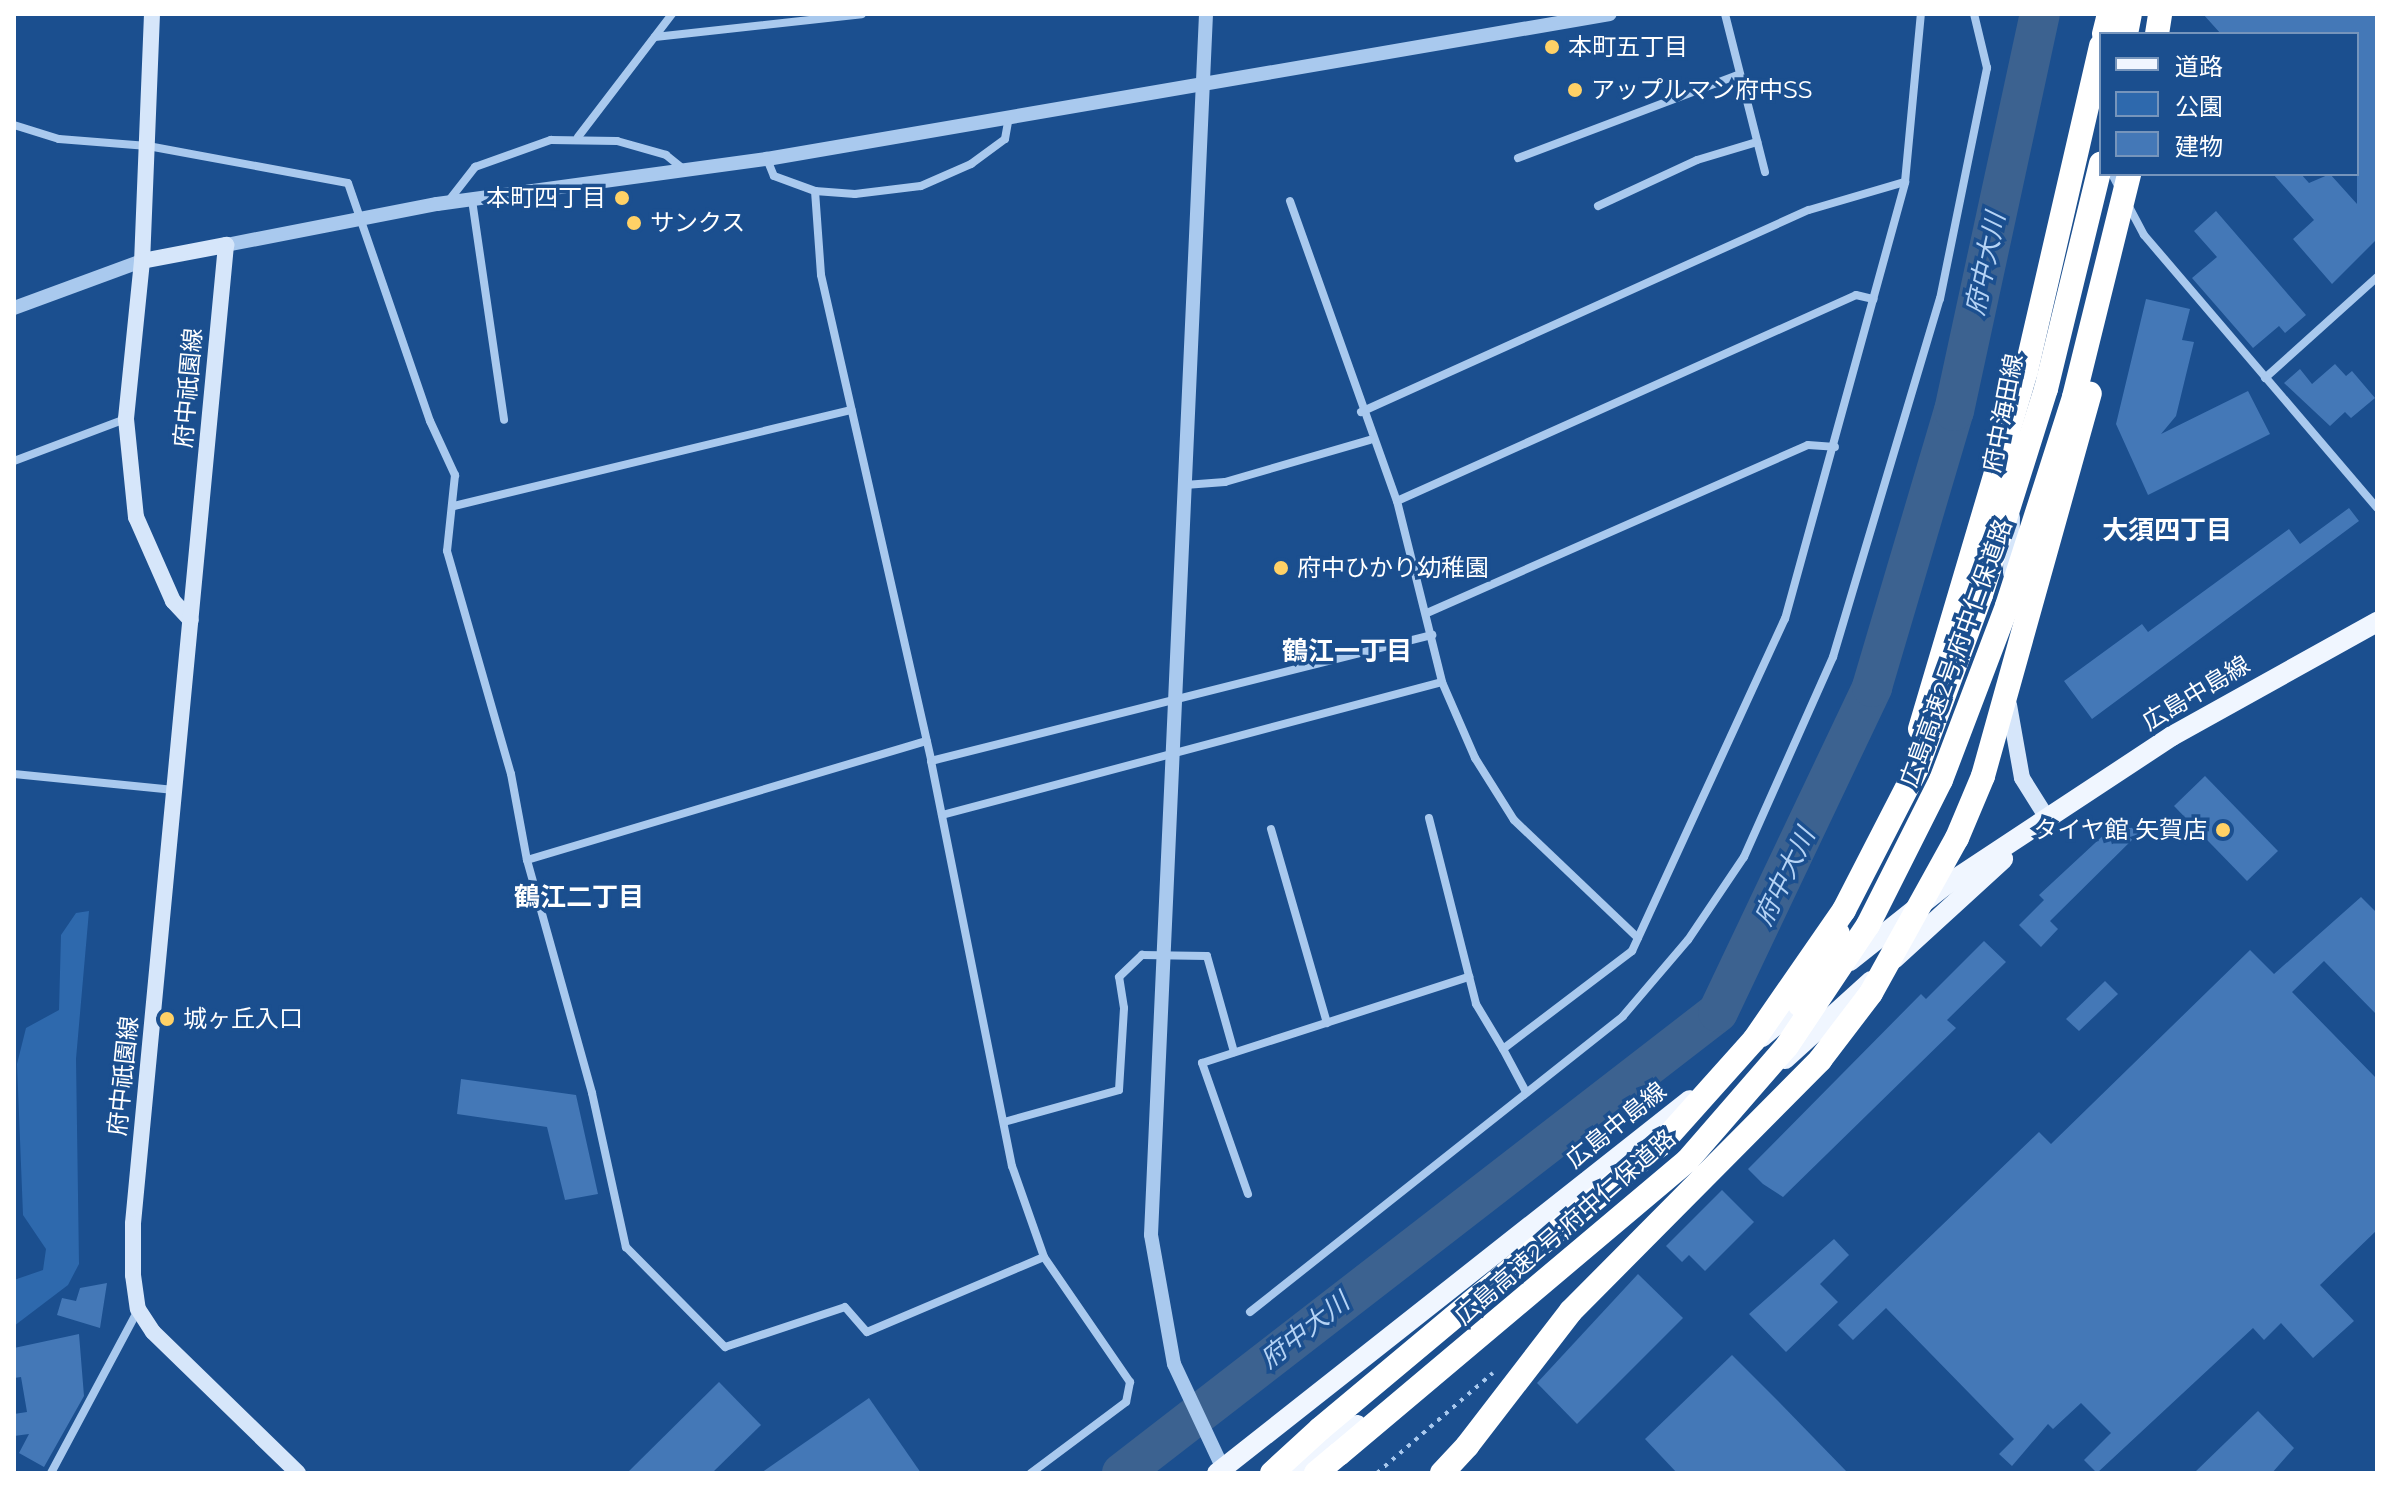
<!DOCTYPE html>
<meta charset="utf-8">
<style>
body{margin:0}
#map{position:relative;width:2391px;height:1487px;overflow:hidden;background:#1b4f8f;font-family:Montserrat,"Noto Sans JP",sans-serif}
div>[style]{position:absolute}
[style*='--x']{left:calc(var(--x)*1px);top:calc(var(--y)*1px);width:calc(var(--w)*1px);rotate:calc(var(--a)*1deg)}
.green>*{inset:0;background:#2e69ad}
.river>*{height:40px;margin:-20px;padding:0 20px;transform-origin:20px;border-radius:20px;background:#3c6290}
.building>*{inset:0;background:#4478b7}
.path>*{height:4px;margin-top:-2px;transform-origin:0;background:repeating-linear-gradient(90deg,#a9c9ee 0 4px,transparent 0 10px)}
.minor>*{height:8px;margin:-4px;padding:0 4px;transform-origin:4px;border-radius:4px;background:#a9c9ee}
.tertiary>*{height:14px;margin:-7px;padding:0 7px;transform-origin:7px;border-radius:7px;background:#a9c9ee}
.secondary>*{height:16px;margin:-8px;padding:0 8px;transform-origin:8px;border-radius:8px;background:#d6e6fa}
.primary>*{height:20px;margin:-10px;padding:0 10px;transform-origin:10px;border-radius:10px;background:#f0f6ff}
.motorway>*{height:24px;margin:-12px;padding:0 12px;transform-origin:12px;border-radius:12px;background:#fff}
.motorway-bridge>*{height:24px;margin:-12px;padding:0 12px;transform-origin:12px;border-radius:12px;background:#fff}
.dots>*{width:22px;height:22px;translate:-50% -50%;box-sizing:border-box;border:4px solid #1b4f8f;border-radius:50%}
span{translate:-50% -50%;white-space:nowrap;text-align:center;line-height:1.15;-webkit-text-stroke:7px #1b4f8f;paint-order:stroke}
.poi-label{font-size:24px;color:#fff}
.left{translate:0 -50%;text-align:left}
.right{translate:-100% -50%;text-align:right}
.street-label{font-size:24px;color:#fff}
.water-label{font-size:26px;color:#b5d3f5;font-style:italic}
.neighbourhood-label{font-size:26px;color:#fff;font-weight:700}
.frame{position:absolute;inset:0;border:16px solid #fff;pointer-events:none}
.legend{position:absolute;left:2099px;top:32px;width:260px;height:144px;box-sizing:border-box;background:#1b4f8f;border:2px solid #7695bc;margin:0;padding:10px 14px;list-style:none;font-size:24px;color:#fff}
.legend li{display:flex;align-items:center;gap:16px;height:40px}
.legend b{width:40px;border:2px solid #7695bc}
</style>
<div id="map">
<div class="green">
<i style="clip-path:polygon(89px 911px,76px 1059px,79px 1264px,68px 1285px,14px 1326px,14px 1280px,43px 1270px,46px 1249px,23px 1215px,17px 1064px,26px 1028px,59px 1010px,61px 935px,76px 913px)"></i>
</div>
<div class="river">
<i style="--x:1122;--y:1473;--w:753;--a:-37.72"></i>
<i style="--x:1718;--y:1012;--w:360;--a:-64.6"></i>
<i style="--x:1872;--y:687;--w:288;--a:-73.5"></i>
<i style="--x:1954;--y:411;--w:406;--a:-77.8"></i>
</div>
<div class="building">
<i style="clip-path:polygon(2203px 14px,2377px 14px,2377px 239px,2332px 284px,2293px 239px,2314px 220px,2273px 174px,2301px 174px,2309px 183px,2330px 174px,2357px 204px,2357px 34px,2221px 34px)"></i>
<i style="clip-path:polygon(2216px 211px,2306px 315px,2285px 333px,2279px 326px,2253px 348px,2192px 278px,2217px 257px,2194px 231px)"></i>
<i style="clip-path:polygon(2146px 299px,2190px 309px,2182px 340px,2194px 342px,2176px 416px,2161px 434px,2248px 391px,2270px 434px,2148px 495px,2116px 424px)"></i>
<i style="clip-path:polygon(2335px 364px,2346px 376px,2352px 371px,2375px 398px,2351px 418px,2345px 412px,2330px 426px,2284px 383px,2300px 369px,2312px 384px)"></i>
<i style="clip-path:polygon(2349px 508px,2359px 521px,2092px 719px,2064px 681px,2142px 624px,2148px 632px,2289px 529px,2300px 544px)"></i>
<i style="clip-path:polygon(2205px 776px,2278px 851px,2247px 881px,2174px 806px)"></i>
<i style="clip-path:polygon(2122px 818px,2138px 834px,2050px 921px,2058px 929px,2041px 947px,2019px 925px,2044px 900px,2039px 895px)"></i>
<i style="clip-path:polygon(2361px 897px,2377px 913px,2377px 1015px,2324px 961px,2292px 992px,2377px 1079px,2377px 1230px,2320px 1285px,2354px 1321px,2313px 1358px,2281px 1323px,2264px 1340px,2253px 1328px,2097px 1473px,2084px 1460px,2111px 1433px,2081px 1403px,2053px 1429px,2048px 1424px,2012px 1466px,1999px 1454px,2014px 1439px,1886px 1308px,1853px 1340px,1838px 1325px,2039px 1132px,2051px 1144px,2250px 950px,2274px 974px)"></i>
<i style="clip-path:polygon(1984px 941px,2006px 962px,1947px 1020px,1956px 1028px,1783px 1197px,1763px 1184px,1748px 1169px,1921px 994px,1926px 999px)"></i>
<i style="clip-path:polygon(2105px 981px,2118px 994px,2079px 1031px,2066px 1019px)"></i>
<i style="clip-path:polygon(461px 1079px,576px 1095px,598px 1194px,565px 1200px,547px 1127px,457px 1114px)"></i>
<i style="clip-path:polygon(1722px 1190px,1754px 1222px,1705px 1271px,1689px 1255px,1682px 1262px,1666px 1246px)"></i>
<i style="clip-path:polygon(1834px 1239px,1849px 1255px,1820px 1284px,1838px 1302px,1786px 1352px,1749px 1314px)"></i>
<i style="clip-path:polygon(1638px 1274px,1683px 1318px,1577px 1424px,1537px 1383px)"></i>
<i style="clip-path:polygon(107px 1283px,100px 1328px,57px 1315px,62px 1298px,76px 1301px,80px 1288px)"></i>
<i style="clip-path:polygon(79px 1334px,84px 1396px,44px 1467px,19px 1453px,29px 1434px,14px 1436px,14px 1414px,27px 1412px,21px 1377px,14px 1378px,14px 1348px)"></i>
<i style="clip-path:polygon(1732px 1355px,1776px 1399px,1848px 1473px,1677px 1473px,1645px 1439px)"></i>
<i style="clip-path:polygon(719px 1382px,761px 1425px,712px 1473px,627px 1473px)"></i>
<i style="clip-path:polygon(869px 1398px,921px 1473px,761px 1473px)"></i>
<i style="clip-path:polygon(2258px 1411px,2294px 1448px,2272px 1473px,2194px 1473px)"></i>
</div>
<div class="path">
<i style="--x:1377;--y:1473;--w:153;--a:-40.8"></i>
</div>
<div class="minor">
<i style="--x:1725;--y:14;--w:163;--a:75.8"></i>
<i style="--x:655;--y:37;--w:208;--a:-6.3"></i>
<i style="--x:14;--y:125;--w:47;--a:17.3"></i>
<i style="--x:59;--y:139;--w:89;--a:4.5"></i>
<i style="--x:148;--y:146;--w:203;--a:10.5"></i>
<i style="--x:348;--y:183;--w:252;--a:71"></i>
<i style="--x:430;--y:421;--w:60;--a:65.2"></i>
<i style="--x:455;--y:475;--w:76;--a:96"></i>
<i style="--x:447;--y:551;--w:232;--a:74"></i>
<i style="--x:511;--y:774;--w:87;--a:79.5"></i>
<i style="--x:527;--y:860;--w:242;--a:74.4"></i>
<i style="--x:592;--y:1093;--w:158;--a:77.6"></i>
<i style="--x:626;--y:1247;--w:141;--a:45.3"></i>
<i style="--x:725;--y:1347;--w:126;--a:-18.4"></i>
<i style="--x:845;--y:1307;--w:33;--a:49"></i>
<i style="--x:867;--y:1332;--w:192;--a:-23"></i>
<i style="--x:578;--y:137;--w:155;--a:-52.6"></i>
<i style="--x:1518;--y:158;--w:237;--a:-20.7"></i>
<i style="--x:767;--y:159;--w:18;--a:68"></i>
<i style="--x:774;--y:176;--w:44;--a:20.1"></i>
<i style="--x:815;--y:191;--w:40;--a:4.3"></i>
<i style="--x:855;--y:194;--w:66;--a:-6.9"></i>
<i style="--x:921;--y:186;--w:55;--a:-23.7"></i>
<i style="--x:971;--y:164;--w:42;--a:-36.3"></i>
<i style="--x:1005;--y:139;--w:22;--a:-80"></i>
<i style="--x:2112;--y:174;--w:16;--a:63"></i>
<i style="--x:815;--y:191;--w:84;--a:85.9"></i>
<i style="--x:821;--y:275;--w:498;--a:77.2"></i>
<i style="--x:931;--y:761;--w:413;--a:78.7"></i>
<i style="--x:1012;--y:1166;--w:96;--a:70.6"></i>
<i style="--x:1044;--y:1257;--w:152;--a:55.5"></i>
<i style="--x:1130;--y:1382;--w:20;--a:101"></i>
<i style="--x:1126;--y:1402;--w:119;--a:143.2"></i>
<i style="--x:472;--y:200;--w:222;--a:81.7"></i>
<i style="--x:1290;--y:201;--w:319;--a:70.4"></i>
<i style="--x:1397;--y:501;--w:187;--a:76"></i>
<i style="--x:1442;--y:682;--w:83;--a:66.5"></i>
<i style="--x:1475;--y:758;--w:73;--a:57.8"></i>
<i style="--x:1514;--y:820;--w:171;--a:43.6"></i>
<i style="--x:447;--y:203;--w:46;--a:-52.1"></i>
<i style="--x:475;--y:167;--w:81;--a:-19.6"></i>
<i style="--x:551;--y:140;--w:66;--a:0.9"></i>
<i style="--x:617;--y:141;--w:51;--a:15.9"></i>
<i style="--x:666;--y:155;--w:22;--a:39"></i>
<i style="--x:2127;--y:203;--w:36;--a:62"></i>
<i style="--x:2144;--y:235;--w:359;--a:49.5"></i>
<i style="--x:1598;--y:206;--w:109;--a:-24.9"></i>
<i style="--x:1697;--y:160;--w:63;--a:-16.7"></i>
<i style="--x:2265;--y:378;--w:151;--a:-42"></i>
<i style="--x:1361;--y:412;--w:491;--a:-24.3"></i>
<i style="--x:1809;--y:210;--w:100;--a:-16.3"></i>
<i style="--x:14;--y:461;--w:119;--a:-20.7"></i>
<i style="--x:1185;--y:485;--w:40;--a:-4.3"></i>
<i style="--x:1225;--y:482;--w:151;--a:-16.2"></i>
<i style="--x:1397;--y:501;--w:503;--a:-24.17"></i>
<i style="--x:1856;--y:295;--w:18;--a:13"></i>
<i style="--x:454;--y:506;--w:409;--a:-13.6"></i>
<i style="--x:1427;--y:613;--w:416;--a:-23.8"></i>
<i style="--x:1808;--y:445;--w:27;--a:4"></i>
<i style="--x:931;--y:761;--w:517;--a:-14.12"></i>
<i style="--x:14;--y:774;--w:161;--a:5.7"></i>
<i style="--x:942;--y:815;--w:517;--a:-14.9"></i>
<i style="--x:1429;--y:818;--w:192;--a:75.8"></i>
<i style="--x:1476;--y:1004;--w:52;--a:59"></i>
<i style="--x:1271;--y:829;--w:202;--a:73.9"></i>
<i style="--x:527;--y:860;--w:417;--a:-16.6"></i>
<i style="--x:1526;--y:1092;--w:49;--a:-118.1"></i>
<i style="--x:1503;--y:1049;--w:162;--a:-37.2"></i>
<i style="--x:1632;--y:951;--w:366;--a:-65.3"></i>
<i style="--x:1785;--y:619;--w:453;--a:-74.6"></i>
<i style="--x:1905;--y:182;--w:169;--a:-84.6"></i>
<i style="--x:1004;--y:1122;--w:119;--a:-15.5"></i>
<i style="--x:1119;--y:1090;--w:82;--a:-86.5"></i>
<i style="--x:1124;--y:1008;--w:31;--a:-99"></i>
<i style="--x:1119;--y:977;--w:32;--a:-44"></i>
<i style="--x:1142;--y:955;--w:65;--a:0.9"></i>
<i style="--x:1207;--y:956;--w:100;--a:74.3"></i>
<i style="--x:1248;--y:1194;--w:139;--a:-109.3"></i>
<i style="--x:1202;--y:1063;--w:281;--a:-17.9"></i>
<i style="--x:1250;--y:1312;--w:476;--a:-38.4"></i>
<i style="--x:1623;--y:1016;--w:100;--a:-49.5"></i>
<i style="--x:1688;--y:940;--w:100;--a:-56"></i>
<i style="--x:1744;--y:857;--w:219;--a:-66"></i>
<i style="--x:1833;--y:657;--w:374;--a:-73.4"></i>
<i style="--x:1940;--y:299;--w:236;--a:-78.5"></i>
<i style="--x:1987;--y:68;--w:56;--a:-103.5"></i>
<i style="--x:51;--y:1473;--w:185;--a:-61.9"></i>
</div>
<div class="tertiary">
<i style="--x:1206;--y:14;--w:1222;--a:92.58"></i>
<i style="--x:1151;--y:1235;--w:131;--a:79.9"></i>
<i style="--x:1174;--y:1364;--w:120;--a:64.9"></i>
<i style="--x:226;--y:245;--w:215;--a:-11"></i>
<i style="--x:437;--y:204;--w:333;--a:-7.8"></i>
<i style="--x:767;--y:159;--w:855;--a:-9.76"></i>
<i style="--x:14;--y:308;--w:136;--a:-20.2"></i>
</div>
<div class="secondary">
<i style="--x:152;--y:14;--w:247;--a:92.3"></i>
<i style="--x:142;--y:261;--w:159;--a:95.8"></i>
<i style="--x:126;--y:419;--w:99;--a:84.2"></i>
<i style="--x:136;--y:517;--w:92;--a:66.2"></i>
<i style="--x:173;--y:601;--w:26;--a:47"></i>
<i style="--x:142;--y:261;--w:86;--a:-10.8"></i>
<i style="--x:226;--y:245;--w:983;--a:95.43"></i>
<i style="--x:133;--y:1224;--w:51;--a:90"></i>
<i style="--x:133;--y:1275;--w:34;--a:82"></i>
<i style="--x:138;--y:1309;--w:27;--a:57"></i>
<i style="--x:153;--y:1332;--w:202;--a:44.2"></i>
<i style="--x:2011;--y:573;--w:56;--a:-89"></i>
<i style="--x:2009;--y:705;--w:74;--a:79.9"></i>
<i style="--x:2022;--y:778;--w:47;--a:58"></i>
</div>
<div class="primary">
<i style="--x:1894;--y:959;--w:148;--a:-42.5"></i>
<i style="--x:1850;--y:961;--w:119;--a:-38.5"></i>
<i style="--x:1943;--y:887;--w:274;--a:-33.4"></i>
<i style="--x:2172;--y:736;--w:235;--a:-29.1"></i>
<i style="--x:1762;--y:1037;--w:64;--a:-39.9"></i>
<i style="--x:1785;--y:1059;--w:116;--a:-42.2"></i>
<i style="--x:1217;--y:1473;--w:602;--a:-38.26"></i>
<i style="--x:1293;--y:1473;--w:80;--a:-36.9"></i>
</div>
<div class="motorway">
<i style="--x:2104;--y:34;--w:21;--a:-76"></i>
<i style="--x:2126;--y:34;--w:20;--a:-79"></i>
<i style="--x:2157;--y:34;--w:20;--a:-81"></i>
<i style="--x:1920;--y:729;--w:373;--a:-73.5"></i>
<i style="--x:2026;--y:371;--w:334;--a:-77"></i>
<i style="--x:1800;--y:1005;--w:81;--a:-62.2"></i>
<i style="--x:1272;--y:1473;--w:65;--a:-42.5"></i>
<i style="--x:1316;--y:1473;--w:30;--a:-40"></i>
<i style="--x:1442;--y:1473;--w:37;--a:-47"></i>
</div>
<div class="motorway-bridge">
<i style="--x:1320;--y:1429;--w:443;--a:-39.9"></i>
<i style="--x:1660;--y:1145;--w:141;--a:-48.2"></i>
<i style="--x:1754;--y:1040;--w:158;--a:-55.3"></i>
<i style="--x:1844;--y:910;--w:160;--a:-62.8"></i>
<i style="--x:1917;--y:768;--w:184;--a:-69.7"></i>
<i style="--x:1981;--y:595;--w:216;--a:-72.5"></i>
<i style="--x:2046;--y:389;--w:232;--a:-76.3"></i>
<i style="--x:1467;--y:1446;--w:170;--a:-52.4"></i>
<i style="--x:1571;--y:1311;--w:354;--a:-45.2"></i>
<i style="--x:1820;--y:1060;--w:84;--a:-52.7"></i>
<i style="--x:1871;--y:993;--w:177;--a:-61"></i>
<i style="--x:1957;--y:838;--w:67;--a:-67.2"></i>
<i style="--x:1983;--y:776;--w:397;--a:-74.4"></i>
<i style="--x:1339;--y:1454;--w:455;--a:-40.1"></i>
<i style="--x:1687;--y:1161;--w:152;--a:-49"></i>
<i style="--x:1787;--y:1046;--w:146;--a:-56.2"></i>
<i style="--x:1868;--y:925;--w:162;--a:-63.3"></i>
<i style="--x:1941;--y:780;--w:186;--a:-69.2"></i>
<i style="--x:2007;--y:606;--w:219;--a:-72.2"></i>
<i style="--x:2074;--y:397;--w:230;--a:-76.1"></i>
</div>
<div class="dots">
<i style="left:1552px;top:47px;background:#ffd166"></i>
<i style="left:1575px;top:90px;background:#ffd166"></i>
<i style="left:622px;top:198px;background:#ffd166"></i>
<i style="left:634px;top:223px;background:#ffd166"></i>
<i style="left:1281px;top:568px;background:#ffd166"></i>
<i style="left:2223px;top:830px;background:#ffd166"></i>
<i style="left:167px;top:1019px;background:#ffd166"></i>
</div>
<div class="poi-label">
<span class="left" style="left:1568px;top:47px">本町五丁目</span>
<span class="left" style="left:1591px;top:90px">アップルマン府中SS</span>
<span class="right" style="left:606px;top:198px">本町四丁目</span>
<span class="left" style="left:650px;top:223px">サンクス</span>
<span class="left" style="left:1297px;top:568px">府中ひかり幼稚園</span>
<span class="right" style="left:2207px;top:830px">タイヤ館 矢賀店</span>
<span class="left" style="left:183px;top:1019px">城ヶ丘入口</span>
</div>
<div class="street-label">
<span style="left:188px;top:388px;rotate:-85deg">府中祇園線</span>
<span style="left:2003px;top:413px;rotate:-79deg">府中海田線</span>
<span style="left:1956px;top:653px;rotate:-70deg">広島高速2号;府中仁保道路</span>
<span style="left:2196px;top:693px;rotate:-31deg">広島中島線</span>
<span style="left:123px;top:1076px;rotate:-84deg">府中祇園線</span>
<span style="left:1616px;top:1125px;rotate:-39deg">広島中島線</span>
<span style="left:1565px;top:1227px;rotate:-41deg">広島高速2号;府中仁保道路</span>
</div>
<div class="water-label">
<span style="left:1986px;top:264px;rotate:-78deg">府中大川</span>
<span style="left:1785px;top:877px;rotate:-64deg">府中大川</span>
<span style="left:1305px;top:1331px;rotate:-38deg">府中大川</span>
</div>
<div class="neighbourhood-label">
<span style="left:2167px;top:531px">大須四丁目</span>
<span style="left:1347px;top:652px">鶴江一丁目</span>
<span style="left:579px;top:898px">鶴江二丁目</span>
</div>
<div class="frame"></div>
<ul class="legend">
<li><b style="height:10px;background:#f0f6ff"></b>道路</li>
<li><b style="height:22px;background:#2e69ad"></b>公園</li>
<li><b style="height:22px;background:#4478b7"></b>建物</li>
</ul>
</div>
